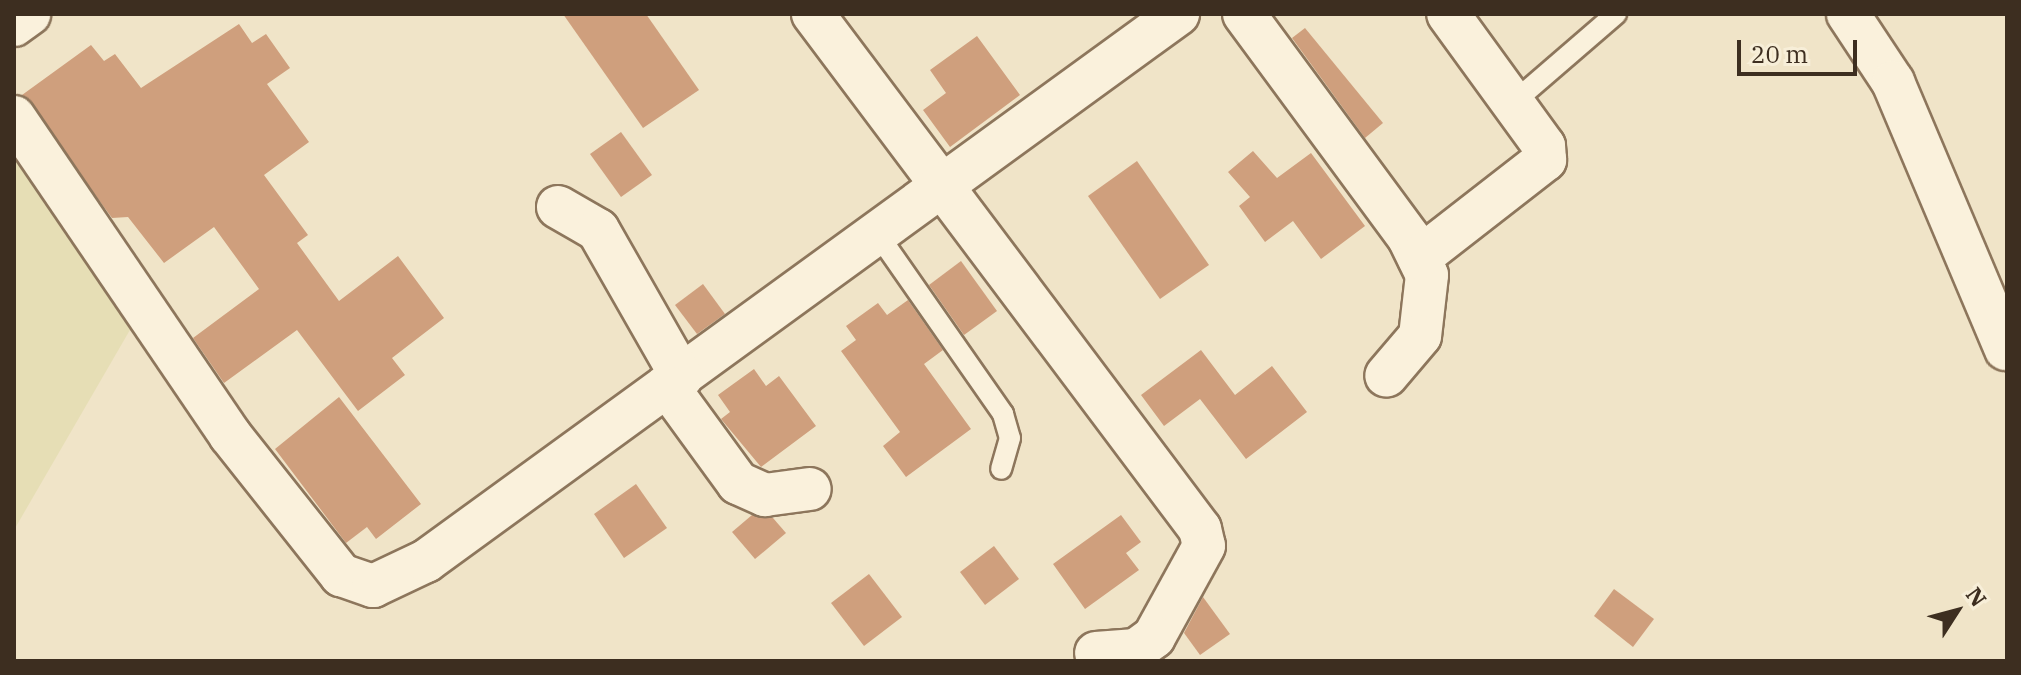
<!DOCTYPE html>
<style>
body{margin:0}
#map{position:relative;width:2021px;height:675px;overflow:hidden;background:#f0e4c8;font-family:"IBM Plex Serif",serif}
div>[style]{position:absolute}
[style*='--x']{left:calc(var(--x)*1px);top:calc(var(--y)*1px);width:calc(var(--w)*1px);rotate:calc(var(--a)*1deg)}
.farmland>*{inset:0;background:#e6deb5}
.building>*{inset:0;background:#cf9f7d}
.roads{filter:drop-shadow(2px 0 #8d765c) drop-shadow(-2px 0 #8d765c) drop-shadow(0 2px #8d765c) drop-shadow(0 -2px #8d765c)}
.service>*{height:20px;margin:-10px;padding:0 10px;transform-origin:10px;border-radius:10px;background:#faf1dc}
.minor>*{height:42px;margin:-21px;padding:0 21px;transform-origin:21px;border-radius:21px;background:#faf1dc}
span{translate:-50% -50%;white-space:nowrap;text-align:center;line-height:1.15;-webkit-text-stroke:7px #f7eed8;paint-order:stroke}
.frame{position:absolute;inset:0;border:16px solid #3d2e20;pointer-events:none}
.north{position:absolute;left:1917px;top:571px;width:80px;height:80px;-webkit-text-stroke:6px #f7eed8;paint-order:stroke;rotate:54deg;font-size:22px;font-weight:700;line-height:32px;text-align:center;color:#3d2e20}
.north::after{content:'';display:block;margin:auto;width:28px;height:36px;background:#3d2e20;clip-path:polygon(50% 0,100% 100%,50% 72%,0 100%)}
.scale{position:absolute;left:1737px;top:40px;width:120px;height:36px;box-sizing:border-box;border:4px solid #3d2e20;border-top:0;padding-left:10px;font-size:24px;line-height:28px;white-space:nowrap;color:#3d2e20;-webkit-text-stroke:6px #f7eed8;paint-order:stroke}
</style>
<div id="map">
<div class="farmland">
<i style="clip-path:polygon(14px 129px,134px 323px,14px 530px)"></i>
</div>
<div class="building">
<i style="clip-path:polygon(563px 14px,646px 14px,699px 90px,643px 128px)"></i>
<i style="clip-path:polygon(239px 24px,252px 43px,266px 34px,290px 68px,267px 84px,309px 142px,264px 175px,308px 235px,297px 243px,339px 301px,398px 256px,444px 318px,392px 358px,405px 375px,358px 411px,297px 330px,224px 383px,193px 338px,259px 289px,214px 227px,164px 263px,128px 217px,112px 218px,22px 95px,91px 45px,104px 61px,115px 54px,141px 88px)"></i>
<i style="clip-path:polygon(1305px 28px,1383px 123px,1365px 138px,1292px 38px)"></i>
<i style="clip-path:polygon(977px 36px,1020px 95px,950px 147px,923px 110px,946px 93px,930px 70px)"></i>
<i style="clip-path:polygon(621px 132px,652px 175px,621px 197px,590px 154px)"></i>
<i style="clip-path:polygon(1253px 151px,1277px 178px,1311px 153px,1365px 226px,1321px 259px,1293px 221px,1265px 242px,1239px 206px,1250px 197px,1228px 172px)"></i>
<i style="clip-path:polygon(1137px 161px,1209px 265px,1160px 299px,1088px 196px)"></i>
<i style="clip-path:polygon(961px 261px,997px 311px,964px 335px,929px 285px)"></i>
<i style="clip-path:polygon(703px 284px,725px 314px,697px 334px,675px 305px)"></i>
<i style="clip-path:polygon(908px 300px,943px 350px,924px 364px,971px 429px,906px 477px,883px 446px,900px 432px,841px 351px,856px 340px,846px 326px,878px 303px,887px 315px)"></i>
<i style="clip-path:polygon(1201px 350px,1235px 395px,1272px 366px,1307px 412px,1246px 459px,1200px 399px,1164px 426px,1141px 395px)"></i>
<i style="clip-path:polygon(754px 369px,766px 386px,779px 376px,816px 426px,761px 467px,721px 419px,730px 412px,718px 395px)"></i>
<i style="clip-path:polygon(339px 397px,421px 504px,376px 539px,367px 527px,346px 543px,275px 449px)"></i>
<i style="clip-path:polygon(636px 484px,667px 528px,624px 558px,594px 514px)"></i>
<i style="clip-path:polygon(752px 515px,773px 518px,786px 533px,755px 559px,732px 532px)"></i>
<i style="clip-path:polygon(1121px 515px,1141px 542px,1126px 553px,1139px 570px,1085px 609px,1053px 564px)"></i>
<i style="clip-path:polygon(994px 546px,1019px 579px,985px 605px,960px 572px)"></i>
<i style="clip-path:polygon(869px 574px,902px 617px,864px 646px,831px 603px)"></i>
<i style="clip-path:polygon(1614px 589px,1654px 619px,1633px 647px,1594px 616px)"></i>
<i style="clip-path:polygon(1203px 597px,1230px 634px,1200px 655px,1184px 633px)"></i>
</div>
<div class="roads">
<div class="service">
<i style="--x:1514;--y:102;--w:135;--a:-40.8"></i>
<i style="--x:879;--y:236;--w:217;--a:55.1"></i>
<i style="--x:1003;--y:414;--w:25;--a:74"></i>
<i style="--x:1010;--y:438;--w:32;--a:106"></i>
</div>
<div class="minor">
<i style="--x:813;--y:14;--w:644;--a:53.08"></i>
<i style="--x:1200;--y:529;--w:17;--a:77"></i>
<i style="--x:1204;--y:546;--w:104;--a:118.8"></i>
<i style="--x:1154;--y:637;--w:22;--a:144"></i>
<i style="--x:1136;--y:650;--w:40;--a:175.7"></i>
<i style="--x:1244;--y:14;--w:278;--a:53.6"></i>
<i style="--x:1409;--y:238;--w:41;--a:64.1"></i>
<i style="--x:1427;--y:275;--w:61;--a:96.5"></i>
<i style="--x:1420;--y:336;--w:52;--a:130.4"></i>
<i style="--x:1848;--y:14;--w:82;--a:56.5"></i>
<i style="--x:1893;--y:82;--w:290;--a:67.1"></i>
<i style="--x:14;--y:25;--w:19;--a:-36"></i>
<i style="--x:14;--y:117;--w:384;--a:55.8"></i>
<i style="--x:230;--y:435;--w:179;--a:51.6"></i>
<i style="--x:341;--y:575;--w:34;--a:19"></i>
<i style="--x:373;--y:586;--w:59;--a:-25.3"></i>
<i style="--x:426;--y:561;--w:930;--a:-36.03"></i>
<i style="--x:558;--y:207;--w:46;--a:29.9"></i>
<i style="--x:598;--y:230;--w:169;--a:60.3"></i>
<i style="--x:1419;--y:258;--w:160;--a:-37.9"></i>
<i style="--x:1545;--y:160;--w:14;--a:-94"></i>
<i style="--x:1544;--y:146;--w:163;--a:-126"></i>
<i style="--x:668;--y:387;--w:119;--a:53.9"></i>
<i style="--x:738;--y:483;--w:30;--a:24"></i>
<i style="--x:765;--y:495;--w:45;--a:-7.6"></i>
</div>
</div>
<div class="frame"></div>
<div class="north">N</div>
<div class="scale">20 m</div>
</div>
